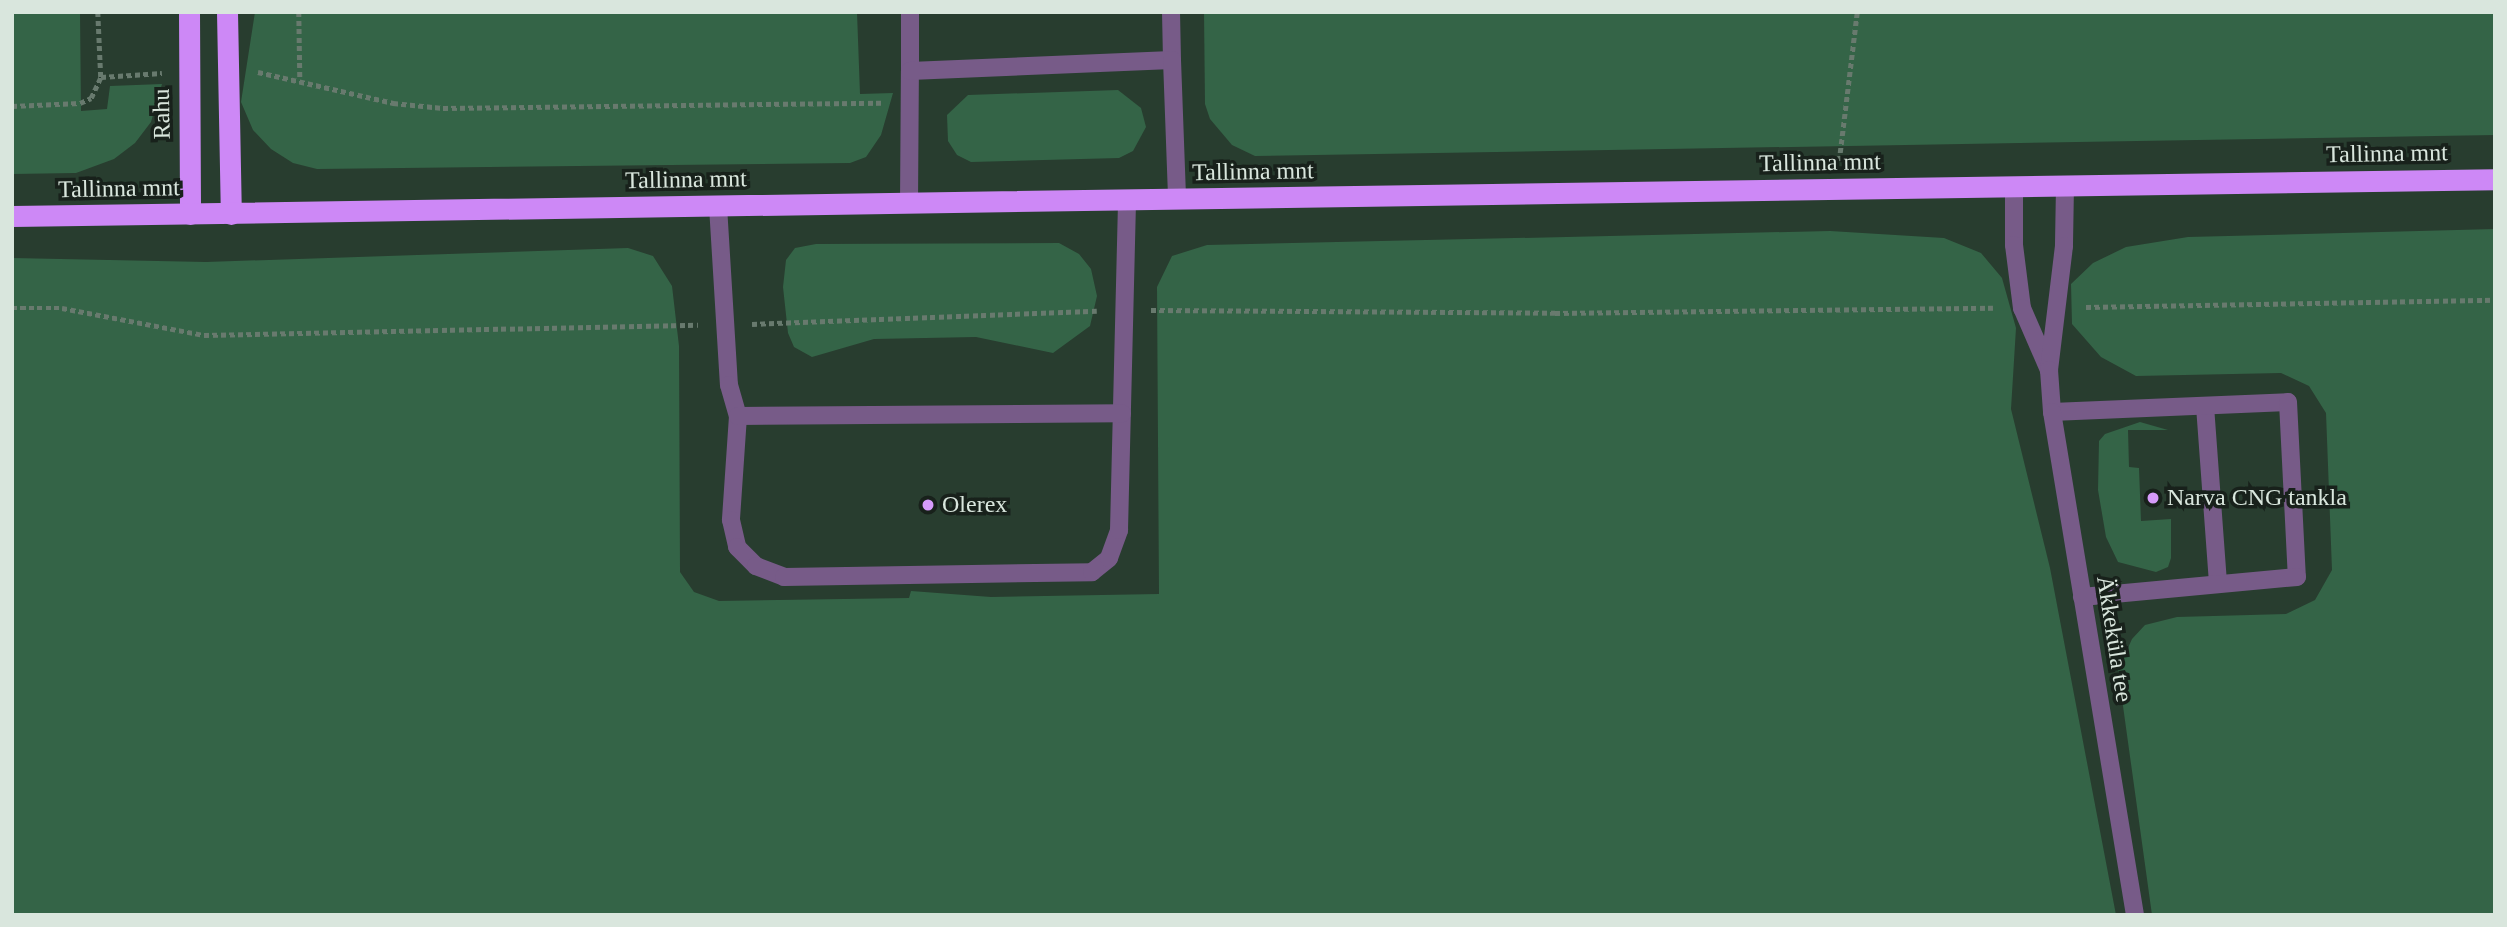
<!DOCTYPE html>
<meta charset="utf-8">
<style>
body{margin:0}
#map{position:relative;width:2507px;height:927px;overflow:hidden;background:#283d2f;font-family:"Times New Roman",serif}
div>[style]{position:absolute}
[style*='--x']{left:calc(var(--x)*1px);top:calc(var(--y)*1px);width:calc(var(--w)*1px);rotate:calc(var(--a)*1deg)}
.green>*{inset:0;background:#346447}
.path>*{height:4.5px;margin-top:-2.25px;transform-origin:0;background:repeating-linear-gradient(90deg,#687a6e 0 5px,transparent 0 8.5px)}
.lane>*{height:18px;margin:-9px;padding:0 9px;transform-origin:9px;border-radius:9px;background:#775b88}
.street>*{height:18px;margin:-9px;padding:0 9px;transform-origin:9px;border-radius:9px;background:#775b88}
.highway>*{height:21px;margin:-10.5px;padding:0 10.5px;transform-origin:10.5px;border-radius:10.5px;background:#cd88f6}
.dots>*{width:19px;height:19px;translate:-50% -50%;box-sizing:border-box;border:4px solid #18211b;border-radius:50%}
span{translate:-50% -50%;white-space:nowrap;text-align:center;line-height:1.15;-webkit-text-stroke:7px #18211b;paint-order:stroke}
.street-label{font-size:24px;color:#d9e6dd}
.poi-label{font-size:24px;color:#d9e6dd}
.left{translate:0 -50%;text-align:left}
.frame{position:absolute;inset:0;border:14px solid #d9e6dd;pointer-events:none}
</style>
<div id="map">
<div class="green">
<i style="clip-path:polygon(12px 12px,80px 12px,81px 111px,107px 109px,110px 86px,162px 84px,151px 122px,135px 143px,114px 159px,76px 173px,12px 174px)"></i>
<i style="clip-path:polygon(255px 12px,857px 12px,860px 94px,893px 93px,881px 135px,866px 157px,850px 163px,317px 169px,293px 163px,271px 149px,253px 130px,241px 102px)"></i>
<i style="clip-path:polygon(1204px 12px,2495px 12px,2495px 135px,1255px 156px,1232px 145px,1210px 119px,1205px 104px)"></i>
<i style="clip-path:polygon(1118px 90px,1141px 108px,1146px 127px,1133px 151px,1119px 158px,971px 162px,957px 155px,948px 141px,947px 115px,968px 95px)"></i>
<i style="clip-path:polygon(2495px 229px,2495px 915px,2152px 915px,2118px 670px,2132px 639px,2145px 625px,2177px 617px,2286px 614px,2315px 600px,2332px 570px,2326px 413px,2309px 386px,2281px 373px,2136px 376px,2101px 357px,2072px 324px,2071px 284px,2093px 263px,2126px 247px,2188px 237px)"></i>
<i style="clip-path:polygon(1830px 231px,1944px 238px,1981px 253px,2002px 278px,2016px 328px,2011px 409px,2050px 568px,2116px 915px,12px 915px,12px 258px,206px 262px,628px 248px,653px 256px,672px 286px,679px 346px,680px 572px,694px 592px,719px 601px,909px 598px,911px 591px,991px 597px,1159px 594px,1157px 287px,1172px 256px,1207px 245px)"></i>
<i style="clip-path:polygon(1059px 243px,1079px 254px,1091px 269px,1097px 296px,1090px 326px,1053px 353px,976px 337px,874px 339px,812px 357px,794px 347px,788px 333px,783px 287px,786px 260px,795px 248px,816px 244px)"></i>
<i style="clip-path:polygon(2140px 422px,2168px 430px,2128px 430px,2129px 467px,2139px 468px,2141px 521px,2171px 519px,2171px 558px,2168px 567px,2156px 572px,2118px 562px,2106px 537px,2098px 490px,2099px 441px,2105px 434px)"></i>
</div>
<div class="path">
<i style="--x:98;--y:12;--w:65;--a:87.4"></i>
<i style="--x:101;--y:77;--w:61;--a:-3.8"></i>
<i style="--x:299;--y:12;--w:67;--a:89.1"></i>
<i style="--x:258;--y:72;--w:139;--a:12.9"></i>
<i style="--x:393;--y:103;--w:50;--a:5.7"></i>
<i style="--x:443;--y:108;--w:439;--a:-0.7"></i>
<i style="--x:12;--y:106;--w:68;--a:-2.5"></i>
<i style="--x:80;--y:103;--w:12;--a:-24"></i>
<i style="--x:91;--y:98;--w:23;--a:-65"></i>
<i style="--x:1839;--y:161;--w:150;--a:-83.1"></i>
<i style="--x:2086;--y:307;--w:409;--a:-1"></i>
<i style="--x:12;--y:308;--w:50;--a:0"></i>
<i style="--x:62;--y:308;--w:145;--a:10.8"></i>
<i style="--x:204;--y:335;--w:494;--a:-1.2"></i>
<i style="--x:1151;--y:310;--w:404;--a:0.4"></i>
<i style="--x:1555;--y:313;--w:438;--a:-0.7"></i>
<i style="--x:752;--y:324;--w:345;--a:-2.2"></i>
</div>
<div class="lane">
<i style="--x:1171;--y:12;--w:48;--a:88.8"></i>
<i style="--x:910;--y:71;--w:59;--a:-90"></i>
<i style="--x:909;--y:203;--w:132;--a:-89.6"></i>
<i style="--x:910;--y:71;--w:262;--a:-2.4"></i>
<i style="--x:1172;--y:60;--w:139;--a:87.9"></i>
<i style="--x:718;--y:206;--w:179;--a:86.5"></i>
<i style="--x:729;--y:385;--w:32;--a:74"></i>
<i style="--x:738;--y:416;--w:104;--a:93.9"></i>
<i style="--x:731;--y:520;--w:28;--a:77"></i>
<i style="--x:737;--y:547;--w:27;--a:45"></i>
<i style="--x:756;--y:566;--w:30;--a:21"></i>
<i style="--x:784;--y:577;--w:308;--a:-0.9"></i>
<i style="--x:1092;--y:572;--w:22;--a:-39"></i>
<i style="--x:1109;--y:558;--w:30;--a:-70"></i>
<i style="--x:1119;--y:530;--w:330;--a:-88.6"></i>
<i style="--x:2205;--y:406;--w:178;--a:85.8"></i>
<i style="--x:2052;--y:412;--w:236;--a:-2.4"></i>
<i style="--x:2288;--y:402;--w:175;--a:87.1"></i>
<i style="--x:2297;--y:577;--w:216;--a:174.7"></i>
<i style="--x:738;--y:416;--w:384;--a:-0.4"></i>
</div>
<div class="street">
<i style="--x:2014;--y:186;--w:59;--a:90"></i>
<i style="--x:2014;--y:245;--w:64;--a:82.8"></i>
<i style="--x:2022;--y:308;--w:68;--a:66.5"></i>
<i style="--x:2065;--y:186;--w:60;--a:91"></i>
<i style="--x:2064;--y:246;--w:125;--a:96.9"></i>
<i style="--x:2049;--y:370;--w:42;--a:85.9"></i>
<i style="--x:2052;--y:412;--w:510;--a:80.63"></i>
</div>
<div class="highway">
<i style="--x:189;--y:12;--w:202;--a:89.7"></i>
<i style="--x:227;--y:12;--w:202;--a:88.9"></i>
<i style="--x:12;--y:216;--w:2483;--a:-0.85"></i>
</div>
<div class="dots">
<i style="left:2153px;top:498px;background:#d69bfa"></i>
<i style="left:928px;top:505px;background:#d69bfa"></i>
</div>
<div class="street-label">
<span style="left:162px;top:114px;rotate:-91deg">Rahu</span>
<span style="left:2387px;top:154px;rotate:-1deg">Tallinna mnt</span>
<span style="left:1820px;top:163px;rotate:-1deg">Tallinna mnt</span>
<span style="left:1253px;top:172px;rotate:-1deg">Tallinna mnt</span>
<span style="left:686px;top:180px;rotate:-1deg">Tallinna mnt</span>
<span style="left:119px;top:189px;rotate:-1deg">Tallinna mnt</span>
<span style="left:2114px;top:639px;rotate:81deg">Äkkeküla tee</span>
</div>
<div class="poi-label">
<span class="left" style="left:2167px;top:498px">Narva CNG tankla</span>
<span class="left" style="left:942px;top:505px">Olerex</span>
</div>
<div class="frame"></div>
</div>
